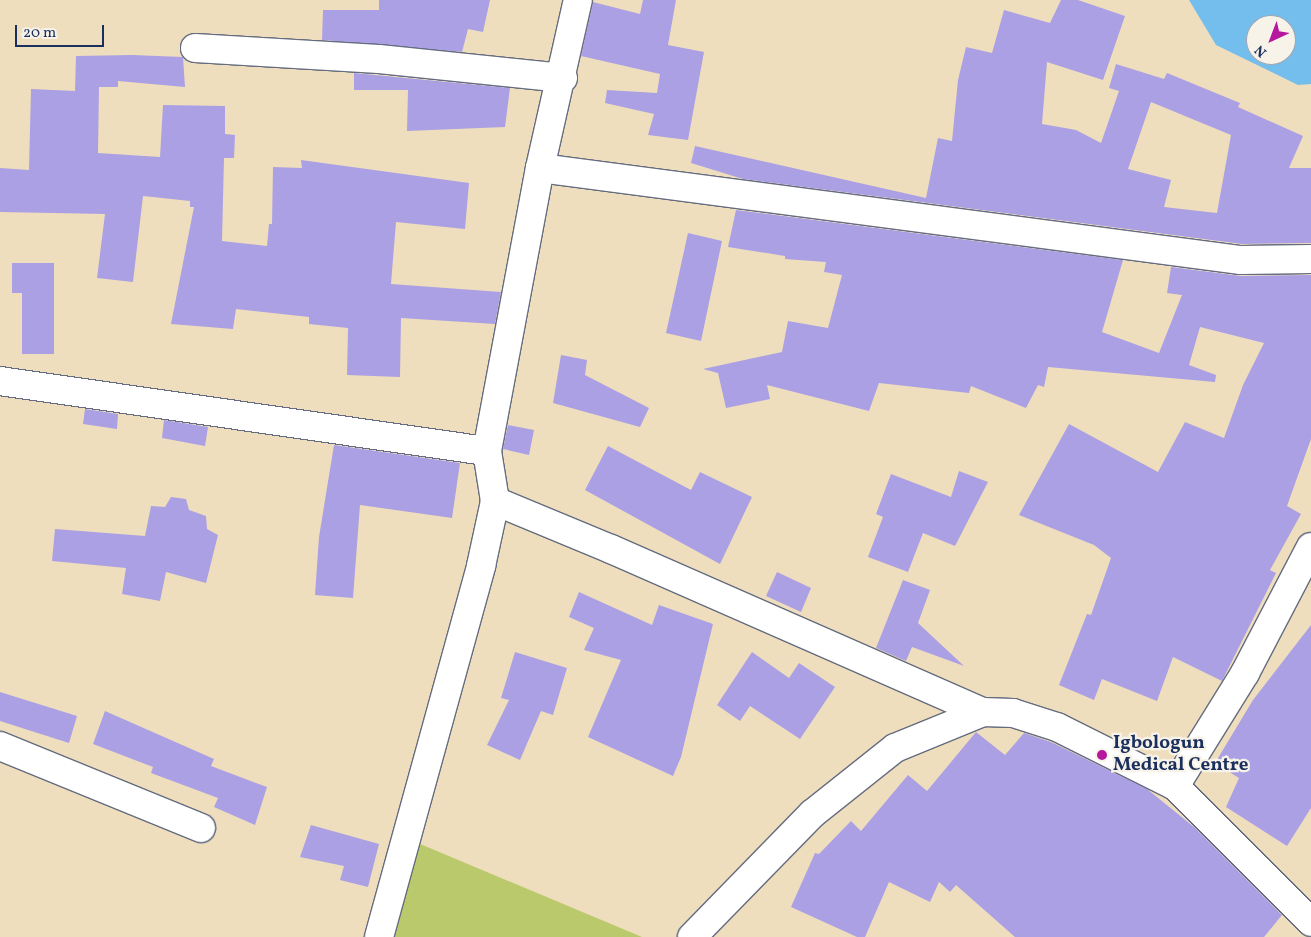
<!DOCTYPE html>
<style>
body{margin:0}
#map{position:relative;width:1311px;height:937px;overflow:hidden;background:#eedebd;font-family:Vollkorn,serif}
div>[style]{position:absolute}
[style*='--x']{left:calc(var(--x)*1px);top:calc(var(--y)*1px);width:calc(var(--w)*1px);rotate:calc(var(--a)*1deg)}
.green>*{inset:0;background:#b9c96c}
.water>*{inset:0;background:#74beed}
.building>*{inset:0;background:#aba0e4}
.roads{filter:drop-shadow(1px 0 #656c7f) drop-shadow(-1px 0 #656c7f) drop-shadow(0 1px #656c7f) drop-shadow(0 -1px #656c7f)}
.minor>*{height:28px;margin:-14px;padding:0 14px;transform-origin:14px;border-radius:14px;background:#fff}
.dots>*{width:14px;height:14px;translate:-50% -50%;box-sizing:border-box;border:2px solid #f7f3e8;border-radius:50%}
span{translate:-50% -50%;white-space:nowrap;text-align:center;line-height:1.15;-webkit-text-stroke:4.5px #f7f3e8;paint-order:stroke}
.poi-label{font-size:19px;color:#1b2f5e;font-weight:700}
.left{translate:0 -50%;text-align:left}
.north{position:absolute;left:1246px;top:15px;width:50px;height:50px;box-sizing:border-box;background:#f7f3e8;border:1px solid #9fa5b1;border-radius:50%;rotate:223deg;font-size:14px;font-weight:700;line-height:20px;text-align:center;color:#1b2f5e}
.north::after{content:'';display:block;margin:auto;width:18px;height:22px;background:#b5179e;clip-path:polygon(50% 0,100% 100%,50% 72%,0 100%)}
.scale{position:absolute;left:15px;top:25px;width:89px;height:22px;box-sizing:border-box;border:2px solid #1b2f5e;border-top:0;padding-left:6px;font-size:15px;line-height:18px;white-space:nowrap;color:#1b2f5e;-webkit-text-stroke:4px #f7f3e8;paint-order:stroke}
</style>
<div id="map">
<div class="green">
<i style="clip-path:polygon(394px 833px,642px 937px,365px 937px)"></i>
</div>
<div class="water">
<i style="clip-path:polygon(evenodd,1189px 0,1311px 0,1311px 84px,1298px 85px,1216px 45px,1189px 0,1256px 25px,1286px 25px,1286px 55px,1256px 55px,1256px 25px)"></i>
</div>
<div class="building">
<i style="clip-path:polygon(379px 0,490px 0,483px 32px,468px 29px,462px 52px,322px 40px,323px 10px,379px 10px)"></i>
<i style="clip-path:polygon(643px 0,676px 0,668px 45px,704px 52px,688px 140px,648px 135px,654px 114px,605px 103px,607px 90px,657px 93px,660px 74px,581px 56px,593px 2px,640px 14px)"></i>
<i style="clip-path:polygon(evenodd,1061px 0,1078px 0,1125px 16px,1103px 80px,1047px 62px,1042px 124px,1076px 130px,1101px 143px,1119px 91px,1109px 88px,1116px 64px,1164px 79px,1167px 73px,1240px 103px,1238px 107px,1303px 136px,1289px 168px,1311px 168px,1311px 243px,1242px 244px,743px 179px,691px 163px,695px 146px,926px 198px,938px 138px,952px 141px,958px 80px,966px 47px,992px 53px,1004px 10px,1050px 23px,1061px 0,1151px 102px,1231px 135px,1217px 213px,1164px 207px,1171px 180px,1128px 169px,1151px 102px)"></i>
<i style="clip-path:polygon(132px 55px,183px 57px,185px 87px,118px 81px,118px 87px,99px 87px,98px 153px,160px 157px,163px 105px,225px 106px,225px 134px,235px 135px,234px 158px,224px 158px,222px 241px,267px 246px,269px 224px,272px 224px,273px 167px,302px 168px,301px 160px,469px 183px,465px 229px,396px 222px,391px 284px,501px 292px,495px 324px,401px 318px,400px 377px,347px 375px,348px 328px,309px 324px,309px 317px,236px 309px,233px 329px,171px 324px,194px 207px,190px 207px,190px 201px,143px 196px,133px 282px,97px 278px,105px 214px,0 212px,0 168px,29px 170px,31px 89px,75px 91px,76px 56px)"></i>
<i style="clip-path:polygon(354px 73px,510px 88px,505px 127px,407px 131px,408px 90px,354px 90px)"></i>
<i style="clip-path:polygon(736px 210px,1123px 260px,1102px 332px,1159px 353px,1182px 295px,1167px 293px,1171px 267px,1241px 276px,1311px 275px,1311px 439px,1287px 506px,1301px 514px,1270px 570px,1276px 573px,1222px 681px,1173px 657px,1157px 701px,1102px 679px,1094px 700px,1059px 685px,1087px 614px,1091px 615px,1111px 558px,1094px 545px,1019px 515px,1069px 424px,1158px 472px,1185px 422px,1224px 438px,1243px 385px,1264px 343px,1200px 327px,1189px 365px,1216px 375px,1215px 382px,1048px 367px,1044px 387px,1038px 385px,1026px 408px,971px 386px,969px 393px,879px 383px,869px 411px,767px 385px,770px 399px,726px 408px,718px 373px,703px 369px,782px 352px,788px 321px,828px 328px,842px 275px,824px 272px,826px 262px,785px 259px,785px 256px,728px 247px)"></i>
<i style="clip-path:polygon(688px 233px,722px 241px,701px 341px,666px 333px)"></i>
<i style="clip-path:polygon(12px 263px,54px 263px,54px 354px,22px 354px,22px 293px,12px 293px)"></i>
<i style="clip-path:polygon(561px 355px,587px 360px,585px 375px,649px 408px,640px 427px,553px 403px)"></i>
<i style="clip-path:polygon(85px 409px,118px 414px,117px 429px,83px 424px)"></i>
<i style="clip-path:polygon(164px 420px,208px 427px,205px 446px,162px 438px)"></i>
<i style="clip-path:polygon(508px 425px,534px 430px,529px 455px,503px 449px)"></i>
<i style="clip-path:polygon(334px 445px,460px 463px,452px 518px,360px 505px,353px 598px,315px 595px,319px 537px)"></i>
<i style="clip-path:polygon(608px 446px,691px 490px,700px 472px,752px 497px,720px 564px,585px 490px)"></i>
<i style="clip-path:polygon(959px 471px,988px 482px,955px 546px,923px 533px,908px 572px,868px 557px,883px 517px,876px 514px,891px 474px,951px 497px)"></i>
<i style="clip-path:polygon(171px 497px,186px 499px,189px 510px,206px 516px,207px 529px,218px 535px,206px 583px,166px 572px,160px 601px,122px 594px,126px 568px,52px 561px,55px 529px,145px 536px,151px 506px,165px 507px)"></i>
<i style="clip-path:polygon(777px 572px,811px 588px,801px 612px,766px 596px)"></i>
<i style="clip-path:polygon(903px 580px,930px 590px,918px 623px,964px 666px,912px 647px,906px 661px,876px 648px)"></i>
<i style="clip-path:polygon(579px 592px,652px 625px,659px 605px,713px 624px,681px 757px,673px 776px,588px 737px,621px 660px,584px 650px,594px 628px,569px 617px)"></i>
<i style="clip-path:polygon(1311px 625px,1311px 808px,1287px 846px,1226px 807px,1239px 778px,1215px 763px,1253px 700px)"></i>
<i style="clip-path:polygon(515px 652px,567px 668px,553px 715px,541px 711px,520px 760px,487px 745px,509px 700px,501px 698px)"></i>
<i style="clip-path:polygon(752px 652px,789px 678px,799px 663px,835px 687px,800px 739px,750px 706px,740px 721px,717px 705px)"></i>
<i style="clip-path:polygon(0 692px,77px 716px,69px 743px,0 721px)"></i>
<i style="clip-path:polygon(105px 711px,214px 759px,211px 766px,267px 787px,255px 825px,214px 807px,218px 798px,151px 773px,153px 767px,93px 744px)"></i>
<i style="clip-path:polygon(976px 732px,1005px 755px,1024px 733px,1051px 742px,1147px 789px,1194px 827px,1282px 915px,1264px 937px,1015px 937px,956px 885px,950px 892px,939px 882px,930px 902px,889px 882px,865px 937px,857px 937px,791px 907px,815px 853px,819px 854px,851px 821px,861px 831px,908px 775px,927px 791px)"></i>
<i style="clip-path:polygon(311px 825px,379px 844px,368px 887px,340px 880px,344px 866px,300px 857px)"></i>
</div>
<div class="roads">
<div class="minor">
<i style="--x:195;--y:48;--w:184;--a:3.4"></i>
<i style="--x:379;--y:59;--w:185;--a:5.9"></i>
<i style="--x:540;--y:168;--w:707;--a:7.48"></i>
<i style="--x:1241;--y:260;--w:70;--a:-0.8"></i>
<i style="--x:0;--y:381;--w:492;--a:8.2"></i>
<i style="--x:495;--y:501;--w:126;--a:22.5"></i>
<i style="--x:611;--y:549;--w:406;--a:23.7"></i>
<i style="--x:0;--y:746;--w:217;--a:22.2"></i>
<i style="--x:1175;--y:786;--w:133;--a:-58.2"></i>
<i style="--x:1245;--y:673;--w:142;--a:-62.4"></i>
<i style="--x:379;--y:937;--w:385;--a:-74.6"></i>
<i style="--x:481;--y:566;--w:66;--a:-77.8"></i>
<i style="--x:495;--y:501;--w:51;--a:-99.1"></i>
<i style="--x:487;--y:451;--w:288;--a:-79.4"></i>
<i style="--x:540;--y:168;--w:172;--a:-77.3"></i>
<i style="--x:692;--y:937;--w:172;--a:-45.7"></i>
<i style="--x:812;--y:814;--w:106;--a:-38.5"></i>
<i style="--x:895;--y:748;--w:95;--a:-22.2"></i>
<i style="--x:983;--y:712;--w:30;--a:2"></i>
<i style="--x:1013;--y:713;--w:46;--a:17.7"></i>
<i style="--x:1057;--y:727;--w:132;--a:26.6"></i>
<i style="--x:1175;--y:786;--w:192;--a:45"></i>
</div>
</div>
<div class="dots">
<i style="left:1102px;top:755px;background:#b5179e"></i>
</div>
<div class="poi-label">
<span class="left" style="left:1113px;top:755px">Igbologun<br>Medical Centre</span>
</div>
<div class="north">N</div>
<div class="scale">20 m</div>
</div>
